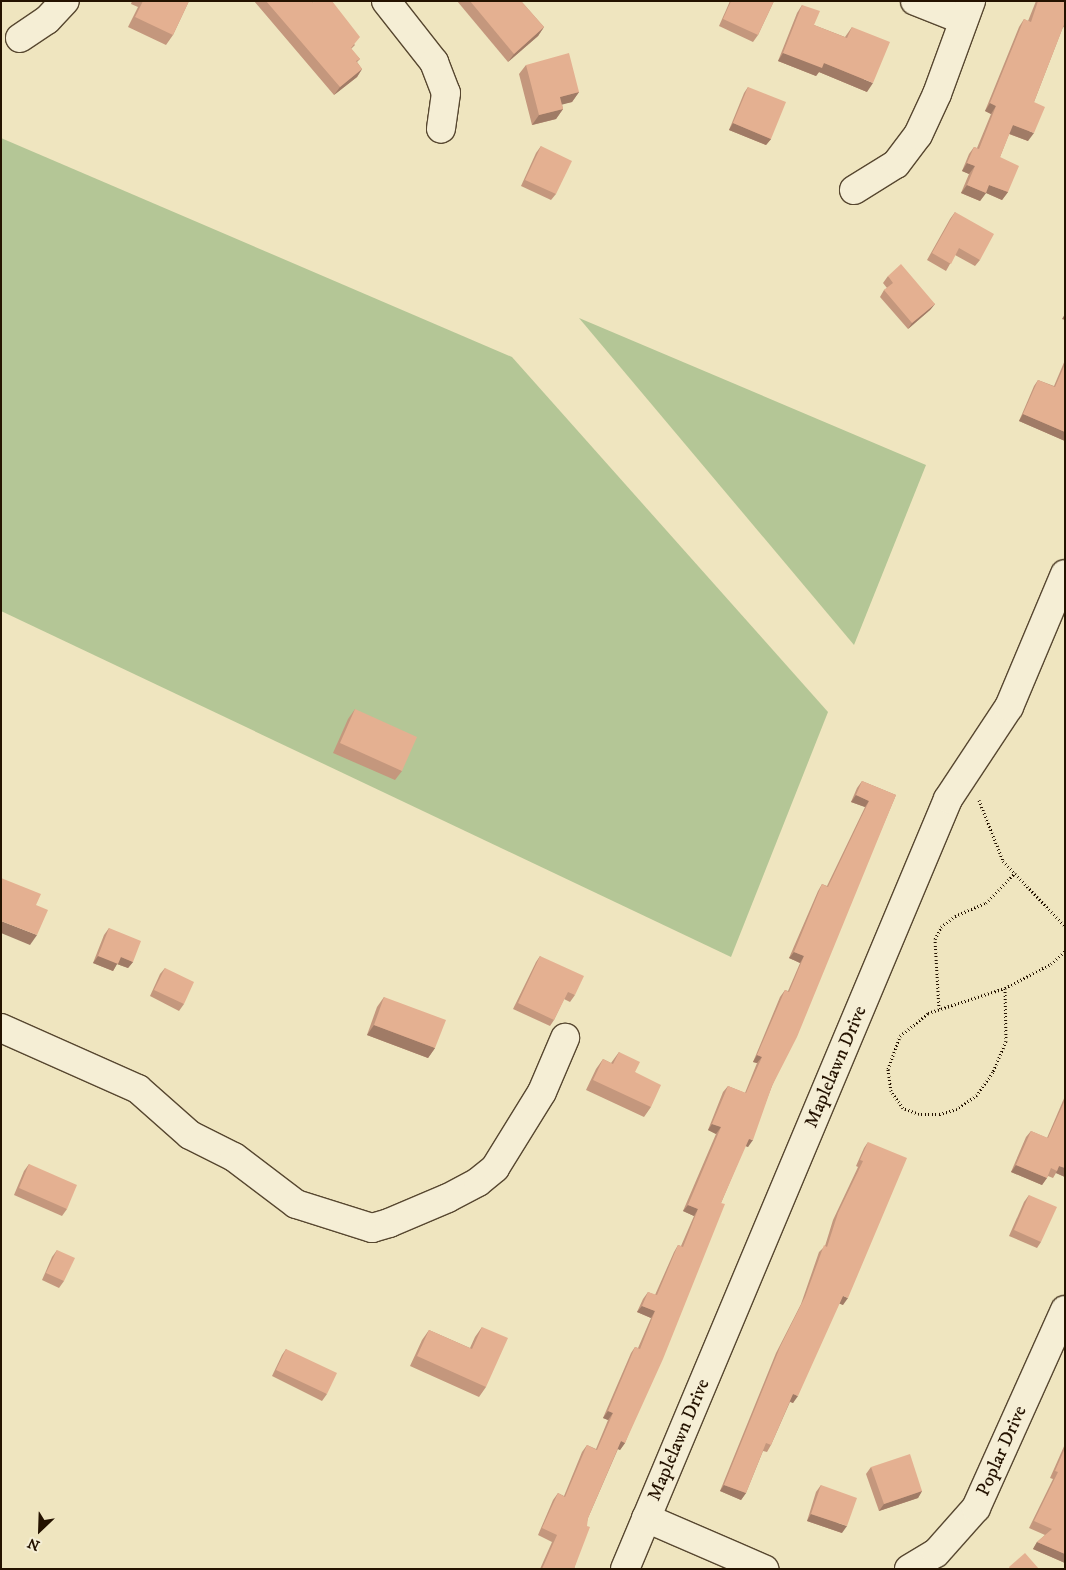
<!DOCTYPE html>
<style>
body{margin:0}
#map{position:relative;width:1066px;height:1570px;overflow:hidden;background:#efe5bf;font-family:"IM FELL DW Pica",serif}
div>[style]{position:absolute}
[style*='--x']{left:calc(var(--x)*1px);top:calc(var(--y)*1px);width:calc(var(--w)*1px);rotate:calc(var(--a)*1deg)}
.green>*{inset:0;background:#b4c696}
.path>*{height:3px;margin-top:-1.5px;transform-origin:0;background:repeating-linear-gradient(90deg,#241200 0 1px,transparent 0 3.5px)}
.roads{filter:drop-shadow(1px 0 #574730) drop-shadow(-1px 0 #574730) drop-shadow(0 1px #574730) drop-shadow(0 -1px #574730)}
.minor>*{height:28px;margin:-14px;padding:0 14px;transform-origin:14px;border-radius:14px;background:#f5eed5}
.wall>*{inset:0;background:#c4977d}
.shaded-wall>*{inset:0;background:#a07b66}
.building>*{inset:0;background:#e4b091}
span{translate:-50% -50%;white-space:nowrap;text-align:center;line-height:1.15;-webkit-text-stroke:5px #f5eed5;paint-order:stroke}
.street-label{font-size:19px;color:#241200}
.frame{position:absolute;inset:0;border:2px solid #241200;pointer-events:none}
.north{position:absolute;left:15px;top:1505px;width:50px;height:50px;-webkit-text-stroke:4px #f5eed5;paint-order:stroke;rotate:204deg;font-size:14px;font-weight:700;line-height:20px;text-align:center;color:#241200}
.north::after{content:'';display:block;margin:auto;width:18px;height:22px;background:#241200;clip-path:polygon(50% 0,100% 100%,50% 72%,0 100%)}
</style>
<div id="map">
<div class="green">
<i style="clip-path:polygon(1px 138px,512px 357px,828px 712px,731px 957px,1px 611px)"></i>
<i style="clip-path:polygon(579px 318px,926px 465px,854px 645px)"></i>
</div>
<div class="path">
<i style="--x:979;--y:800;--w:66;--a:68.5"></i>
<i style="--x:1003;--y:861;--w:90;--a:46.4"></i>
<i style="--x:1005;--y:988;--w:53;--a:88.9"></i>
<i style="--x:1006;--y:1041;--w:34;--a:113"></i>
<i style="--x:993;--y:1072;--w:28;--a:125"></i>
<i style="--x:977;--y:1095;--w:24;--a:145"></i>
<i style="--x:957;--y:1109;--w:18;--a:164"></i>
<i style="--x:940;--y:1114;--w:21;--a:180"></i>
<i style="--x:919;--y:1114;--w:17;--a:-159"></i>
<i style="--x:903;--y:1108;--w:21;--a:-125"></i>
<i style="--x:891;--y:1091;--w:22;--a:-98"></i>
<i style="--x:888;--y:1069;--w:35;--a:-70"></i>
<i style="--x:900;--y:1036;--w:36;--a:-39"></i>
<i style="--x:928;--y:1013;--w:81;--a:-18"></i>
<i style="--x:1005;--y:988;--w:52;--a:-27.6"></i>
<i style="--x:1051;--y:964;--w:19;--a:-43"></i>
<i style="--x:939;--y:1009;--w:70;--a:-93.3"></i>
<i style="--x:935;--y:939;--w:13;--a:-63"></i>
<i style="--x:941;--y:927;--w:18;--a:-38"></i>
<i style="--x:955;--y:916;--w:34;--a:-23"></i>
<i style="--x:986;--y:903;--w:42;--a:-46"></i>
</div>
<div class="roads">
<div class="minor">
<i style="--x:386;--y:1;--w:78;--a:51.8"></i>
<i style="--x:434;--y:62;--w:33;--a:69"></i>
<i style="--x:446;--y:93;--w:36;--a:98"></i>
<i style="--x:915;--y:1;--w:52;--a:21.6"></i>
<i style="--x:20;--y:38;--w:32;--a:-34"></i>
<i style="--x:47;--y:20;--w:26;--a:-47"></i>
<i style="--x:854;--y:190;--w:49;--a:-31.8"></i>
<i style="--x:896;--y:164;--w:36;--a:-53"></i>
<i style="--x:918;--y:135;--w:45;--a:-65.1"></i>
<i style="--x:937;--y:94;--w:99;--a:-69.9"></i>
<i style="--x:1;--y:1028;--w:150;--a:24"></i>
<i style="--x:138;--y:1089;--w:69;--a:41.5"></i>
<i style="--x:190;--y:1135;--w:49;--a:26.6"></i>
<i style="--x:234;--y:1157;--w:78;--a:37.2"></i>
<i style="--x:296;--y:1204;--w:80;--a:17.5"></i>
<i style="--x:372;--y:1228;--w:18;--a:-16"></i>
<i style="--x:389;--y:1223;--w:64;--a:-23"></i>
<i style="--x:448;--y:1198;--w:34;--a:-28"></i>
<i style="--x:478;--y:1182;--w:22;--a:-39"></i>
<i style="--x:495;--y:1168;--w:89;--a:-58.3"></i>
<i style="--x:542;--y:1092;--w:59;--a:-66.9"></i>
<i style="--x:646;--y:1518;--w:129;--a:23.4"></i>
<i style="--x:625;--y:1569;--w:835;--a:-67.24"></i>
<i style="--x:948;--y:799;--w:110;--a:-56.5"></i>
<i style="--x:1009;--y:707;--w:144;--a:-67.2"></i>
<i style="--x:909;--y:1569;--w:31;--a:-31"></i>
<i style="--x:936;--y:1553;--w:60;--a:-48.4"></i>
<i style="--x:976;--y:1508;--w:217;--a:-65.8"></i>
</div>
</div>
<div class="wall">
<i style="clip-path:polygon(132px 1px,189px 1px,173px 35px,166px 45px,128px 27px,138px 7px,131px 4px)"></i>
<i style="clip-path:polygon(254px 1px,312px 1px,355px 45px,351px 49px,360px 59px,357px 62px,362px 69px,357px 77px,334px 95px)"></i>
<i style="clip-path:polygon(457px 1px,521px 1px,544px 27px,538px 36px,508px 62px)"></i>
<i style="clip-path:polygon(730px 1px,774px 1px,758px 35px,753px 42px,719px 26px)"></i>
<i style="clip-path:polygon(1036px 1px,1065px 1px,1065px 28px,1063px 27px,1034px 102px,1028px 141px,1009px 134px,1000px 157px,1008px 192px,1002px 200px,986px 193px,980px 201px,961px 193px,969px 174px,962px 171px,969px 154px,974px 147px,977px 148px,991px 114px,985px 111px,1019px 27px,1024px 19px,1028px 21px)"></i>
<i style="clip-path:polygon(802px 5px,814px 25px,845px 37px,852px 27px,867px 92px,819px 72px,816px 76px,778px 61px,797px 13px)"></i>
<i style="clip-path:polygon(526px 65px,579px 92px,572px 102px,562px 104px,563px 109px,556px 119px,532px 125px,519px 74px)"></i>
<i style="clip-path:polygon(748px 87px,771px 139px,766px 145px,729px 130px,744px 93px)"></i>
<i style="clip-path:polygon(541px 146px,556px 194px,551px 200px,521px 186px,536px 153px)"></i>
<i style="clip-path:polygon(955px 212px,980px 260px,975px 266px,955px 255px,946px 271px,927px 260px,950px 219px)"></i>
<i style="clip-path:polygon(888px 276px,935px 304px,930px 310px,908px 329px,880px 297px,884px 290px,887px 288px,883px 283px)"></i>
<i style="clip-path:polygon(1065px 360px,1065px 441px,1019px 421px,1034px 386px,1038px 380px,1054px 386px)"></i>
<i style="clip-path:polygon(355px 709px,402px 771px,395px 780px,333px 753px,348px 719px)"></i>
<i style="clip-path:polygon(862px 781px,896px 795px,772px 1086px,748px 1147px,745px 1146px,721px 1203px,625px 1443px,620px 1450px,618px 1449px,588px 1518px,574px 1569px,540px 1569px,552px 1542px,538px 1535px,553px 1500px,558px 1493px,564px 1496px,582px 1452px,587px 1445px,596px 1449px,608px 1420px,603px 1418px,631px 1353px,635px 1347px,638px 1348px,651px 1318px,637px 1312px,643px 1299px,648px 1292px,655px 1295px,674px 1252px,678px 1245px,681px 1246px,694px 1216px,683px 1211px,716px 1134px,708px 1130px,723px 1092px,728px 1086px,745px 1093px,757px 1063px,753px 1062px,780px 997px,785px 990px,788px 991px,800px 963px,789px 958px,818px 891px,822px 884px,827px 886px,865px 807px,851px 802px,857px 788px)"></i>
<i style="clip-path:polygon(109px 928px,133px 962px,128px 968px,117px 964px,113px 971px,93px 963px,104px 935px)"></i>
<i style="clip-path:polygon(540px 956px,575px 995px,570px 1002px,564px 999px,554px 1020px,550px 1026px,513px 1009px,536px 962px)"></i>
<i style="clip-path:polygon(165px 968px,184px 1004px,179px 1011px,150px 996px,160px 974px)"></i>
<i style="clip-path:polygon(384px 997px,435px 1048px,428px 1058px,367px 1035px,377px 1007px)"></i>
<i style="clip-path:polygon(619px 1052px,635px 1072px,651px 1107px,644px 1117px,586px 1090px,596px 1069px,603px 1059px,611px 1063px)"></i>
<i style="clip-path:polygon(1065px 1096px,1065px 1177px,1056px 1173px,1053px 1178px,1048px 1176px,1042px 1185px,1011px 1172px,1026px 1137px,1031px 1131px,1047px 1138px)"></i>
<i style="clip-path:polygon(868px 1142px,843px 1305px,839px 1303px,793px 1403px,790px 1402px,771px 1445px,767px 1452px,763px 1451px,746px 1493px,741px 1500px,720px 1491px,776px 1353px,801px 1304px,819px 1252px,825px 1246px,833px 1220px,858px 1167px,856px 1166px,864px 1148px)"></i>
<i style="clip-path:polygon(29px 1164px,67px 1209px,62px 1216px,14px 1195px,24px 1171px)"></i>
<i style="clip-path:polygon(1029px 1195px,1041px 1242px,1037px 1248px,1009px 1236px,1024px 1202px)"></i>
<i style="clip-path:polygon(57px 1250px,64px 1281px,59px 1288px,42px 1280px,52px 1257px)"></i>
<i style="clip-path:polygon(482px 1327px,486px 1387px,479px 1397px,410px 1366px,422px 1340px,429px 1330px,470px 1348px,475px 1337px)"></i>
<i style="clip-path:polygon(286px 1349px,327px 1394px,322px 1401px,272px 1376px,282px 1355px)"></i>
<i style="clip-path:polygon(1065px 1444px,1065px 1563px,1033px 1549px,1037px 1542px,1045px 1535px,1029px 1528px,1053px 1479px,1050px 1478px)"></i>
<i style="clip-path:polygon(871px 1467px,922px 1491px,918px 1498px,879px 1511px,866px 1474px)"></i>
<i style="clip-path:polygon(821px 1485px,842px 1533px,807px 1521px,816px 1492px)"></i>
</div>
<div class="shaded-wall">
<i style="clip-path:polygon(544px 27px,538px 36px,508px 62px,514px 54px)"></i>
<i style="clip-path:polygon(783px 53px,824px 63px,873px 83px,867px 92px,819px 72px,816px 76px,778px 61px)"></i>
<i style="clip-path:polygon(362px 69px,357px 77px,334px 95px,340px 87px)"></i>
<i style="clip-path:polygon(579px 92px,572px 102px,553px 107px,560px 97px)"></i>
<i style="clip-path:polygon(990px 103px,996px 106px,991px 114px,985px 111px)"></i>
<i style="clip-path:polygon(563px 109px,556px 119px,532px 125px,539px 115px)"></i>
<i style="clip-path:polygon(733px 123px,771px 139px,766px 145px,729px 130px)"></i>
<i style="clip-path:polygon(1013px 125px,1034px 133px,1028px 141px,1007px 133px)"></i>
<i style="clip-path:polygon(967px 163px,975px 166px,969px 174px,962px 171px)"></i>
<i style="clip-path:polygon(967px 185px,986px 193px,980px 201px,961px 193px)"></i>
<i style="clip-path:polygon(989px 185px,1008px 192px,1002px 200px,984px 192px)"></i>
<i style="clip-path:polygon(935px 304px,930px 310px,908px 329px,912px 323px)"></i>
<i style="clip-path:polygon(1065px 314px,1065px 320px,1062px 319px)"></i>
<i style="clip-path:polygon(1023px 414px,1065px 432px,1065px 441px,1019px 421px)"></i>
<i style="clip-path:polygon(856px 795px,869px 801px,865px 807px,851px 802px)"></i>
<i style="clip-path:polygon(1px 921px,37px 935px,30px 945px,1px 933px)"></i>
<i style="clip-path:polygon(794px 952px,804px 956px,800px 963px,789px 958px)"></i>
<i style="clip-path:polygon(98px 956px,121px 957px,133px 962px,128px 968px,117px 964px,113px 971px,93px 963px)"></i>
<i style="clip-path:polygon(374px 1025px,435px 1048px,428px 1058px,367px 1035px)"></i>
<i style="clip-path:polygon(757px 1055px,762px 1057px,757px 1063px,753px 1062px)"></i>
<i style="clip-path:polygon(712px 1124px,721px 1127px,716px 1134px,708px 1130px)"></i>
<i style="clip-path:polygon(749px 1139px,753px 1140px,748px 1147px,744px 1145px)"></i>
<i style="clip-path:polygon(1016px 1165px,1047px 1178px,1042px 1185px,1011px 1172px)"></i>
<i style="clip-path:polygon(1059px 1166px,1065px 1168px,1065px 1177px,1056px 1173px)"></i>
<i style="clip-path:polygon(688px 1205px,698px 1209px,694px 1216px,683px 1211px)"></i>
<i style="clip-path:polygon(843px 1296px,848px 1298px,843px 1305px,838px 1303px)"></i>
<i style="clip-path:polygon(642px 1306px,655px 1311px,651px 1318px,637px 1312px)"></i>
<i style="clip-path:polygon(793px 1394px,798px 1396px,793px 1403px,789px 1401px)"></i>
<i style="clip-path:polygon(608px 1411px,613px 1413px,608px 1420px,603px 1418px)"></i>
<i style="clip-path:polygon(621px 1441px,625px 1443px,620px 1450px,616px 1448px)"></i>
<i style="clip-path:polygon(724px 1485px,746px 1493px,741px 1500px,720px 1491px)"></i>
<i style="clip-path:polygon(922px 1491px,918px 1498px,879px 1511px,884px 1504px)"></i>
<i style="clip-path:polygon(811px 1514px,847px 1526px,842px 1533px,807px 1521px)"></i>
<i style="clip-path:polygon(1037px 1542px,1065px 1554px,1065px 1563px,1033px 1549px)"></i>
</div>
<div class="building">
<i style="clip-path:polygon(143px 1px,189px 1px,173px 35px,135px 17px)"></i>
<i style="clip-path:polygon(266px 1px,312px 1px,313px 3px,314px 1px,332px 1px,360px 37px,351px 48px,360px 59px,356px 61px,362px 69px,340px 87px)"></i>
<i style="clip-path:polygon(470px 1px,521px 1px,544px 27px,514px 54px)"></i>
<i style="clip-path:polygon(731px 1px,774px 1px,758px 35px,723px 19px)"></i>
<i style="clip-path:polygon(1038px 1px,1065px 1px,1065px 22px,1034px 102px,1045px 107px,1034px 133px,1013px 125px,1000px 157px,1019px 166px,1008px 192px,989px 185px,986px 193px,967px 185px,975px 166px,967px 163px,974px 147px,979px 149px,996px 106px,990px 103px,1024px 19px,1031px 22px)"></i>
<i style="clip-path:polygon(802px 5px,820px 11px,814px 25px,847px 38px,852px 27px,890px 42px,873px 83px,824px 63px,822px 68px,783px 53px)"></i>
<i style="clip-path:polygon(569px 53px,579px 92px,560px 97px,563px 109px,539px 115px,526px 65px)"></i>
<i style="clip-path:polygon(748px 87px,786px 102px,771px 139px,733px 123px)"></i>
<i style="clip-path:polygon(541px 146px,572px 161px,556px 194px,525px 180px)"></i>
<i style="clip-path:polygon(955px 212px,994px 234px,980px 260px,959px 248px,951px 264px,932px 253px)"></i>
<i style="clip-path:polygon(901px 264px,935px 304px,912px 323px,884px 290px,893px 283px,888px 276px)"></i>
<i style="clip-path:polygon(1065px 364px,1064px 404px,1065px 432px,1023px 414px,1038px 380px,1055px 387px)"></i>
<i style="clip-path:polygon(355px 709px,417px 737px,402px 771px,340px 743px)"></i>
<i style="clip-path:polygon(862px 781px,896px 795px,797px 1037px,772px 1086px,753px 1140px,749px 1139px,721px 1203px,725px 1204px,663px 1359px,625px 1443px,621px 1441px,588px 1518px,587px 1526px,590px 1527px,574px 1569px,542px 1569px,557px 1535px,542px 1528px,558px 1493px,565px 1497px,587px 1445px,597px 1450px,613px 1413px,608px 1411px,635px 1347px,640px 1349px,655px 1311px,642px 1306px,648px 1292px,657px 1295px,678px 1245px,683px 1247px,698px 1209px,688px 1205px,721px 1127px,712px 1124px,728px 1086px,746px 1093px,762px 1057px,757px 1055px,785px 990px,789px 992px,804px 956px,794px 952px,822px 884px,828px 887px,869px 801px,856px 795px)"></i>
<i style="clip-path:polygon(1px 878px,41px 894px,36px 905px,48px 910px,37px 935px,1px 921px)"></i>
<i style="clip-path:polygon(109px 928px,141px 941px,133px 962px,121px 957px,118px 964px,98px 956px)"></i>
<i style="clip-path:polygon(540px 956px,584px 976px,575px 995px,568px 992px,554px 1020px,518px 1003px)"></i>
<i style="clip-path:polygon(165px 968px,194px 982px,184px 1004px,154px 990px)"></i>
<i style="clip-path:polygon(384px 997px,446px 1020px,435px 1048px,374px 1025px)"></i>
<i style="clip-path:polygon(619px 1052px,640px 1062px,635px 1072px,661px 1085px,651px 1107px,593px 1080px,603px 1059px,613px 1064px)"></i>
<i style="clip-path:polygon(1065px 1100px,1065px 1168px,1059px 1166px,1057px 1171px,1051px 1168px,1047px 1178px,1016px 1165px,1031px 1131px,1048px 1138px)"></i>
<i style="clip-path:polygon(868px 1142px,907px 1158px,848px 1298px,843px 1296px,798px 1396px,793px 1394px,771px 1445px,766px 1443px,746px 1493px,724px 1485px,780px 1347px,805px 1297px,824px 1245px,827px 1247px,838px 1213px,863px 1161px,860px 1160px)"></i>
<i style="clip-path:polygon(29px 1164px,77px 1185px,67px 1209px,19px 1188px)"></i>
<i style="clip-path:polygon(1029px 1195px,1057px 1207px,1041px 1242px,1014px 1230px)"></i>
<i style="clip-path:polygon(57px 1250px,75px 1258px,64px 1281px,46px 1273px)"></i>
<i style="clip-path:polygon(482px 1327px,508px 1338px,486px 1387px,417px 1356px,429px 1330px,472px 1349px)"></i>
<i style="clip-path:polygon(286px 1349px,337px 1373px,327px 1394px,276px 1370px)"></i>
<i style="clip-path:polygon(1065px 1448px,1065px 1554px,1037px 1542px,1052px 1529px,1034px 1521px,1058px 1472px,1055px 1471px)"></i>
<i style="clip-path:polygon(910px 1454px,922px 1491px,884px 1504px,871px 1467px)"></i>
<i style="clip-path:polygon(821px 1485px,857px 1498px,847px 1526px,811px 1514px)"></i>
<i style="clip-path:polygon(1025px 1553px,1039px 1569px,1010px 1569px,1009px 1567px)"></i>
</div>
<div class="street-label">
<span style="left:836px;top:1067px;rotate:-67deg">Maplelawn Drive</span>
<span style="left:679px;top:1440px;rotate:-67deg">Maplelawn Drive</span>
<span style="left:1002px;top:1451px;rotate:-66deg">Poplar Drive</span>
</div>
<div class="frame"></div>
<div class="north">N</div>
</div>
